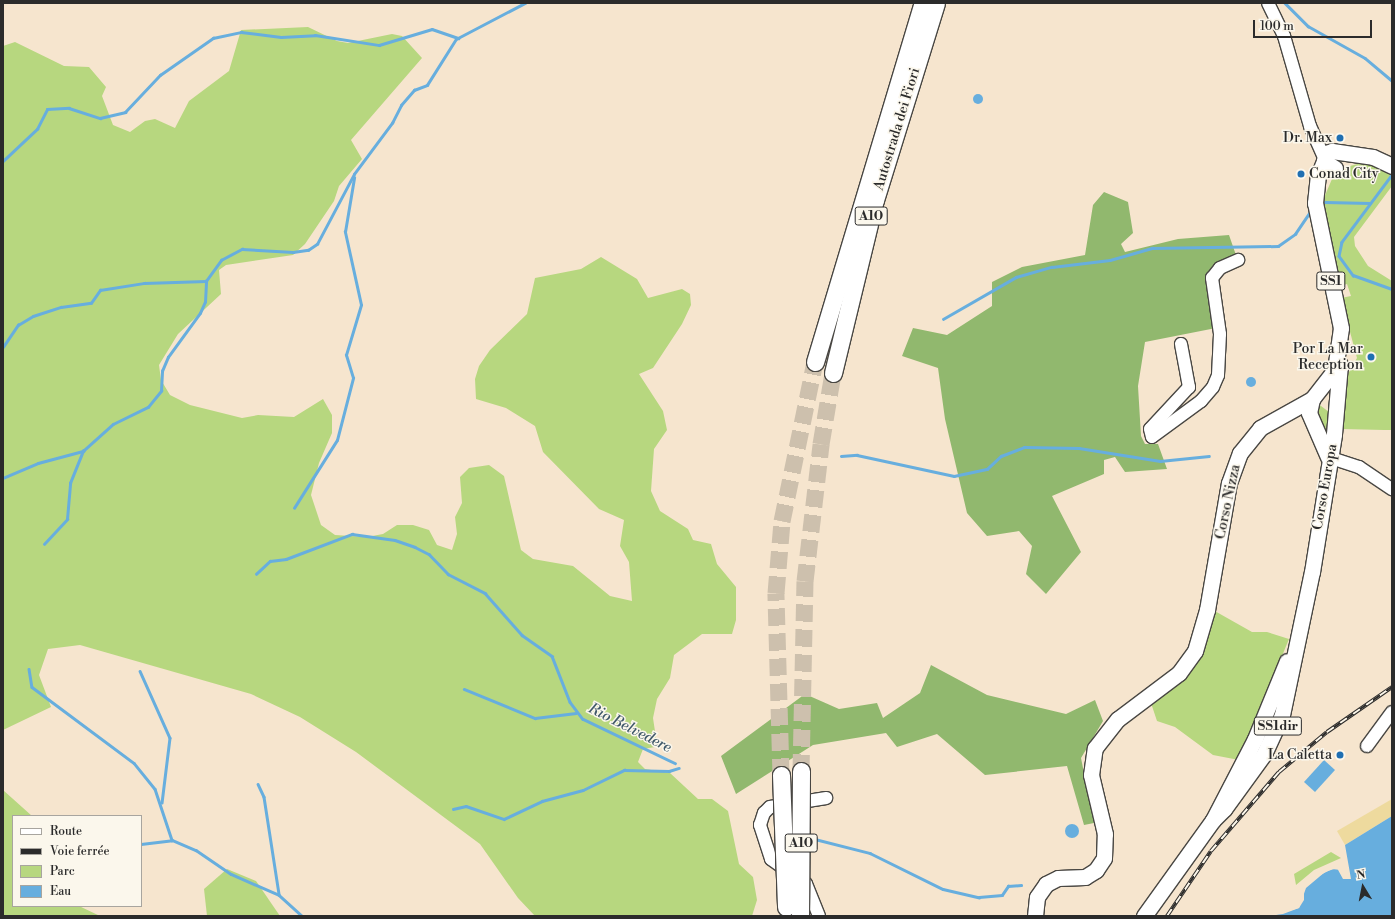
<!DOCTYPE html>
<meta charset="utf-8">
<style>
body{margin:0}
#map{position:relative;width:1395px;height:919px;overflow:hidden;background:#f6e5ce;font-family:"Libre Bodoni",serif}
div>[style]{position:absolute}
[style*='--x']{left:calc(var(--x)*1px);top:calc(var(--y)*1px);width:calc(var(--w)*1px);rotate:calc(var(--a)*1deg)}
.green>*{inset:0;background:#b7d77f}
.forest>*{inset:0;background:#91b86e}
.sand>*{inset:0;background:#eeda9e}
.water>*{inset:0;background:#67aede}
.round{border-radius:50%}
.pier>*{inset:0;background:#f6e5ce}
.stream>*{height:2.5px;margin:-1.25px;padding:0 1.25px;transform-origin:1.25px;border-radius:1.25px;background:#67aede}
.highway-tunnel>*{height:17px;margin-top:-8.5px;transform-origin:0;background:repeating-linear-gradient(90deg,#cdc0ad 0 17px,transparent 0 25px)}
.roads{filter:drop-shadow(1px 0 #494743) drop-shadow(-1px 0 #494743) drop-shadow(0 1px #494743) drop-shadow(0 -1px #494743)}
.minor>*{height:12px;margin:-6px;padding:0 6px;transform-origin:6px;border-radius:6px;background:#fff}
.major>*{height:15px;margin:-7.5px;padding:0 7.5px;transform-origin:7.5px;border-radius:7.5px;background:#fff}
.highway>*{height:17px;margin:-8.5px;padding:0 8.5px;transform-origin:8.5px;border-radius:8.5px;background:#fff}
.rail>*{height:4px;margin-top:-2px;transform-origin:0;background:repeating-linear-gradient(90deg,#fbf7ec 0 8px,#2b2b2b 0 16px);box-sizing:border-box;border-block:1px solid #2b2b2b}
.bridges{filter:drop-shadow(1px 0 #494743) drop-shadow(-1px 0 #494743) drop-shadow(0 1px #494743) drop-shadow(0 -1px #494743)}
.highway-bridge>*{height:17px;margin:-8.5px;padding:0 8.5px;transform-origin:8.5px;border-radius:8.5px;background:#fff}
.dots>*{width:11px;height:11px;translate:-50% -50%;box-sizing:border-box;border:2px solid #fbf7ec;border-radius:50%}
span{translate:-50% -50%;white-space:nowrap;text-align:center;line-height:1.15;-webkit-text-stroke:3px #fbf7ec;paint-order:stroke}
.shield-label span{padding:1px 3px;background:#fbf7ec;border:1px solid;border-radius:3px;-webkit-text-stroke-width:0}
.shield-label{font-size:13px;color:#2b2b2b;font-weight:700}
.street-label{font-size:14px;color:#2b2b2b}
.poi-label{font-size:14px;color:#2b2b2b}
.right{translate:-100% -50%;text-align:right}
.left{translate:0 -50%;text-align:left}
.water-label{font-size:15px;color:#40596a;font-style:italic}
.frame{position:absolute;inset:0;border:4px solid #2b2b2b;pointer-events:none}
.legend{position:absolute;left:12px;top:815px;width:130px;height:92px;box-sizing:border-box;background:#fbf7ec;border:1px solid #a8a59f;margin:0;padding:5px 7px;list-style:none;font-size:12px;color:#2b2b2b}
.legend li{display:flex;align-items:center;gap:8px;height:20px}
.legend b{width:20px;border:1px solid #a8a59f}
.north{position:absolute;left:1343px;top:867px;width:40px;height:40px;-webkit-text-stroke:3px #fbf7ec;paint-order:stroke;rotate:350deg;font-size:11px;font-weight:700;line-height:16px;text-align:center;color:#2b2b2b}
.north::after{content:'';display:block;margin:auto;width:14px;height:18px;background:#2b2b2b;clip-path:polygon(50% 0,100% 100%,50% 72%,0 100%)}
.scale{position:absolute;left:1253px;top:20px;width:119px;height:18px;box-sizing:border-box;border:2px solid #2b2b2b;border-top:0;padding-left:5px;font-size:12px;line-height:14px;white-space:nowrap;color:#2b2b2b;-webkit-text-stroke:3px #fbf7ec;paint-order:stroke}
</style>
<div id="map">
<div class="green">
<i style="clip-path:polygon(308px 27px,337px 41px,348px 43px,392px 34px,402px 36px,422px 58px,351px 140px,362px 159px,339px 186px,334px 201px,305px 244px,293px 255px,226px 265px,219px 270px,221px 294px,178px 334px,159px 365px,161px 380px,170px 395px,190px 405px,242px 418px,258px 415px,294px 417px,323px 399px,332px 415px,332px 433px,319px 463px,311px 495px,321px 525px,335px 535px,367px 537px,383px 534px,397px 525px,413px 525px,429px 530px,437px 545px,452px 550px,457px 534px,455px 517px,462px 503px,460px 477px,469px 468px,489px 465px,504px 476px,521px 550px,533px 559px,573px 566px,610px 596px,632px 601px,629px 562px,620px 546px,624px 520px,599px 509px,543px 452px,535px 426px,506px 408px,476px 399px,475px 379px,479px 366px,490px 350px,527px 314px,535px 278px,581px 269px,601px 257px,637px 279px,648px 298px,682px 289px,690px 294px,691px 305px,682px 324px,653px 368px,639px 374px,663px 411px,667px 430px,654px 449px,651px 491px,660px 511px,688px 529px,693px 540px,711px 544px,717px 564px,736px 587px,736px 620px,732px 634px,702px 634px,674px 655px,670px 678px,657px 699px,653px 718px,656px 738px,661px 746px,643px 749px,638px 762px,645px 769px,670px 773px,698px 799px,712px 799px,728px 811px,739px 864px,753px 877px,757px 900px,752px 916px,535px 916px,518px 898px,480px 844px,356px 752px,300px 717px,251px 694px,80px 645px,48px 649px,39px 675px,51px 707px,3px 730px,3px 46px,15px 42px,64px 66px,89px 67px,106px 87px,102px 96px,113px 125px,130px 132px,145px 121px,155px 119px,175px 128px,189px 101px,229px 71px,241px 30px)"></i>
<i style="clip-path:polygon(1369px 161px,1392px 174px,1392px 186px,1354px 237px,1355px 246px,1368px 266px,1392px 281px,1392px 430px,1384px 430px,1342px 429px,1348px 374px,1357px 358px,1341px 298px,1351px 296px,1347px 284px,1341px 286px,1337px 282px,1323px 200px,1332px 179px,1350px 166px)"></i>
<i style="clip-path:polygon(1317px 403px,1329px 412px,1327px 438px,1314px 405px)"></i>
<i style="clip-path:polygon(1213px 610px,1252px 632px,1267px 632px,1289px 639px,1239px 760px,1213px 755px,1175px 727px,1157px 721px,1151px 703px,1191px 671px,1201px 652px)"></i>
<i style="clip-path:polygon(3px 790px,32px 816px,13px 816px,13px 906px,79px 906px,100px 916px,3px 916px)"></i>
<i style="clip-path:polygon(1331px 852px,1341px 858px,1314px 870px,1296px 885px,1294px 874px)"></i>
<i style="clip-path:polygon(227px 869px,256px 881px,280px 916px,207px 916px,204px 889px)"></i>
</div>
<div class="forest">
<i style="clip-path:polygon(1104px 192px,1128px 202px,1133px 233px,1121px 244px,1125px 252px,1178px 239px,1229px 235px,1237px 258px,1216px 272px,1216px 328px,1145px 342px,1138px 386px,1141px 436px,1145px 444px,1158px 444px,1167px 469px,1125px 472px,1115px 457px,1104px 460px,1104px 474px,1052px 496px,1081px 552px,1046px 594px,1026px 574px,1032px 546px,1019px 531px,987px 536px,967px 513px,945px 419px,938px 368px,902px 356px,913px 328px,947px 335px,992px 306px,992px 282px,1022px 267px,1085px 255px,1093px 205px)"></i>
<i style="clip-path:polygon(931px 665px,987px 695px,1066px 714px,1095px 700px,1103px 721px,1081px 758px,1094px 823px,1084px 825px,1067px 766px,985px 775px,937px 734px,897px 747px,886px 733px,813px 745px,736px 794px,721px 756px,805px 694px,839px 709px,877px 703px,883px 718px,920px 693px)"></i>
</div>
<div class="sand">
<i style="clip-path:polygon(1392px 799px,1392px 816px,1345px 845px,1337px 831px)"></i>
</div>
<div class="water">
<i class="round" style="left:973px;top:94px;width:10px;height:10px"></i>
<i class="round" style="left:1246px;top:377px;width:10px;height:10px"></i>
<i style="clip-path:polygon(1324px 760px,1335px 770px,1315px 792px,1304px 782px)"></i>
<i style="clip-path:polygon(1392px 816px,1392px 916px,1271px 916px,1299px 908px,1306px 888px,1325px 872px,1337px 868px,1343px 879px,1351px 879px,1345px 845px)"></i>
<i class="round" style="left:1065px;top:824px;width:14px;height:14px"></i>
</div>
<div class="pier">
<i style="clip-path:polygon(1337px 866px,1341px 870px,1332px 869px,1311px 880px,1319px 873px)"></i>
<i style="clip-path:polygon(1304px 887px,1304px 900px,1299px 908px,1283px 914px,1269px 916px,1298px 906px)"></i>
</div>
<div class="stream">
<i style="--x:1285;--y:3;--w:33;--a:45"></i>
<i style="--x:1308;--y:26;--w:65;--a:29.3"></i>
<i style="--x:1365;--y:58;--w:35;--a:40"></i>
<i style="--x:3;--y:161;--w:47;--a:-43.3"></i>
<i style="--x:37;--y:129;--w:22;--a:-63"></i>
<i style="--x:47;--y:109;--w:22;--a:-3"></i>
<i style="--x:69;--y:108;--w:33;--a:18"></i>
<i style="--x:100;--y:118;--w:26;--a:-13"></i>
<i style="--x:125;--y:112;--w:51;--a:-46.6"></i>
<i style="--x:160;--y:75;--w:65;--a:-34.9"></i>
<i style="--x:213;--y:38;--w:29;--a:-12"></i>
<i style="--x:241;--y:32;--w:40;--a:7.1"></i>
<i style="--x:281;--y:37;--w:34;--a:-3"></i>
<i style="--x:315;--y:35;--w:65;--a:8.9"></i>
<i style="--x:379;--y:45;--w:55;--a:-16.8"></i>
<i style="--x:432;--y:29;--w:28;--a:19"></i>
<i style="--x:1392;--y:175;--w:84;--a:126.7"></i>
<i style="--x:1342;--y:242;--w:14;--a:102"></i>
<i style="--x:1339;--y:256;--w:24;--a:54"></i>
<i style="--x:1353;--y:275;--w:41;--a:19.7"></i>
<i style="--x:1325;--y:202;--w:45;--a:1.3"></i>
<i style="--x:943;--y:319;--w:84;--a:-29.9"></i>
<i style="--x:1016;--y:277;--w:37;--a:-16"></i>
<i style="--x:1052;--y:267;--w:58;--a:-6.9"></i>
<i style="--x:1110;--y:260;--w:44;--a:-15.9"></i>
<i style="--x:1152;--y:248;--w:126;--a:-0.9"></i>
<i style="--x:1278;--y:246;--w:21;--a:-35"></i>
<i style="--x:1295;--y:234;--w:27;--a:-56"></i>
<i style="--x:3;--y:347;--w:27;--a:-56"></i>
<i style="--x:18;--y:325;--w:17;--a:-31"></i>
<i style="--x:33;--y:316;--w:29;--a:-18"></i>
<i style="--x:61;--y:307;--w:30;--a:-8"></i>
<i style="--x:91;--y:303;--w:16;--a:-55"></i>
<i style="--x:100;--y:290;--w:45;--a:-9"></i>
<i style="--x:144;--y:283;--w:62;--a:-1.8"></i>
<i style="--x:841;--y:456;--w:16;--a:-4"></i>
<i style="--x:857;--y:455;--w:99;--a:12.2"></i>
<i style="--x:954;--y:476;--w:34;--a:-12"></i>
<i style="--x:987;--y:469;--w:19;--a:-43"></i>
<i style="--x:1001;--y:456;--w:25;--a:-21"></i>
<i style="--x:1024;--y:447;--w:55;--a:1"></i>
<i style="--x:1079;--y:448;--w:82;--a:9.1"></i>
<i style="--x:1160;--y:461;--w:49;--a:-5.8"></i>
<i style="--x:3;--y:478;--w:38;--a:-23"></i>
<i style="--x:38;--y:463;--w:47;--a:-14.9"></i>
<i style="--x:83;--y:451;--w:40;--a:-42"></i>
<i style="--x:113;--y:424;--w:39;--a:-26"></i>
<i style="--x:148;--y:407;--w:21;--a:-51"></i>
<i style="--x:161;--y:391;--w:20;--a:-87"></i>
<i style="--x:162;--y:371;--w:15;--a:-67"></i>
<i style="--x:168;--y:357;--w:54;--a:-54"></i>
<i style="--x:200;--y:313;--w:12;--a:-66"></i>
<i style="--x:205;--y:302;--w:21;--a:-87"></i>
<i style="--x:206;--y:281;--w:26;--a:-54"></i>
<i style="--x:221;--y:260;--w:24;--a:-28"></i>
<i style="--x:242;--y:249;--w:51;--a:3.4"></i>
<i style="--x:293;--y:252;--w:15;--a:-8"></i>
<i style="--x:308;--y:250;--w:11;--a:-34"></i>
<i style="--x:317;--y:244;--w:79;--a:-62.1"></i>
<i style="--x:354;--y:174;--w:64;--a:-53.3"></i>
<i style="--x:392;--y:123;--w:20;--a:-63"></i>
<i style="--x:401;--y:105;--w:20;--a:-49"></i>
<i style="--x:414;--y:90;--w:14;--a:-21"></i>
<i style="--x:427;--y:85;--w:54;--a:-57.8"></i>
<i style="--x:456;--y:39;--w:78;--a:-27.6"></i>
<i style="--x:294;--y:508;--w:80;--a:-57.7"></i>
<i style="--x:337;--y:440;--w:64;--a:-75.5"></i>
<i style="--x:353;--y:378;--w:24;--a:-107"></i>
<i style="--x:346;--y:355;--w:52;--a:-73.3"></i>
<i style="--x:361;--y:305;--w:75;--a:-102.4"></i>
<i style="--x:345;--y:232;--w:55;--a:-80.5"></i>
<i style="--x:44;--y:544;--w:34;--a:-47"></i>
<i style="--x:67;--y:519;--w:36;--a:-85"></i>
<i style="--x:70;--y:483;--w:35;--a:-68"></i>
<i style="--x:256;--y:574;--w:19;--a:-43"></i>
<i style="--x:270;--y:561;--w:16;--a:-7"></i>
<i style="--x:286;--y:559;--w:71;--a:-20.7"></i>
<i style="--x:352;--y:534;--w:43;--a:7.9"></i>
<i style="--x:395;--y:540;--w:21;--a:19"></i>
<i style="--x:415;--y:547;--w:16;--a:27"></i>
<i style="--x:429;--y:554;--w:28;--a:46"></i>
<i style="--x:448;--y:574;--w:42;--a:27.2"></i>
<i style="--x:485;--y:593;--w:56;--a:48.6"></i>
<i style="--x:522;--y:635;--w:37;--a:35"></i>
<i style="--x:552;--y:656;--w:49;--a:68.6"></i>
<i style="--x:570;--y:702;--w:21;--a:53"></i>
<i style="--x:583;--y:719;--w:102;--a:25.6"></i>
<i style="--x:29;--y:669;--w:18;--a:81"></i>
<i style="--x:32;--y:687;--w:127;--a:36.7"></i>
<i style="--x:134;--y:763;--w:33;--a:51"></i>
<i style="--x:155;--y:789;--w:54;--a:71.6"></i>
<i style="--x:172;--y:840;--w:26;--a:23"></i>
<i style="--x:196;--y:850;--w:42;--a:34.4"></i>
<i style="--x:231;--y:874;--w:52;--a:23.6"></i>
<i style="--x:279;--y:895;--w:31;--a:42"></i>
<i style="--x:140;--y:671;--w:73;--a:65.9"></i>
<i style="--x:170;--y:738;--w:65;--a:97"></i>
<i style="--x:464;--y:689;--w:77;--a:22.2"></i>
<i style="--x:535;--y:718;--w:41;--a:-7"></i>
<i style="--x:258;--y:784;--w:14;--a:65"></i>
<i style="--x:264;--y:797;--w:98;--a:81.2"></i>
<i style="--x:453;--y:809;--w:13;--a:-13"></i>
<i style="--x:466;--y:806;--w:40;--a:18.9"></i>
<i style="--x:504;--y:819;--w:42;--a:-25.3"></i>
<i style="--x:542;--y:801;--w:42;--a:-15"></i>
<i style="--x:583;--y:790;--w:46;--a:-26"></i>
<i style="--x:624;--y:770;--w:45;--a:1.3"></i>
<i style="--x:669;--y:771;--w:10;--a:-17"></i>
<i style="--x:807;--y:837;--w:65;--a:14.3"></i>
<i style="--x:870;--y:853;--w:81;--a:26.3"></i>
<i style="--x:943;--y:889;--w:37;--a:13"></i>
<i style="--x:979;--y:897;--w:23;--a:-5"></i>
<i style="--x:1002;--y:895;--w:11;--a:-56"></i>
<i style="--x:1008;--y:886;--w:13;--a:-4"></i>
<i style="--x:141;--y:844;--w:31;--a:-7"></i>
<i style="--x:1081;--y:916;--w:1;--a:0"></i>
</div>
<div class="highway-tunnel">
<i style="--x:801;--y:771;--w:190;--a:-88.8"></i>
<i style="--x:805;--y:581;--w:138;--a:-83.3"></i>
<i style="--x:821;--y:444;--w:72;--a:-80.4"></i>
<i style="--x:781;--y:775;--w:182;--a:-91.6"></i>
<i style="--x:776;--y:593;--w:72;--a:-85.2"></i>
<i style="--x:782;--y:521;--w:162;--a:-78.3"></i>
</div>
<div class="roads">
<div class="minor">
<i style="--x:1268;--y:3;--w:37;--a:64"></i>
<i style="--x:1284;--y:36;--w:94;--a:73.9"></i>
<i style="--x:1310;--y:126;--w:35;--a:66"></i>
<i style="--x:1181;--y:344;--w:44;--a:79.5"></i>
<i style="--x:1189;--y:387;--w:57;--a:132.9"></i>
<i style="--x:1150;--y:429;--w:8;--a:76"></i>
<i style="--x:1152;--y:437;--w:61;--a:-36.3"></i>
<i style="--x:1201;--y:401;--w:18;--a:-49"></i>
<i style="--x:1213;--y:387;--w:13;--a:-67"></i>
<i style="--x:1218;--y:375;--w:41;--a:-87.2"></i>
<i style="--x:1220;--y:334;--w:57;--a:-98.1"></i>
<i style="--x:1212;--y:278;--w:13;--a:-51"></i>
<i style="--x:1220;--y:268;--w:20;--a:-24"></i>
<i style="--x:1328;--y:457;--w:33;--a:18"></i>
<i style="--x:1359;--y:467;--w:40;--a:34"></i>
<i style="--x:1367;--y:746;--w:42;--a:-53.7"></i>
<i style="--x:819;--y:916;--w:35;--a:-112"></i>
<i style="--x:806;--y:884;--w:43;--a:-144.5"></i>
<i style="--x:771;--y:859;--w:36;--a:-108"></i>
<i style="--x:760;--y:825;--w:13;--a:-72"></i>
<i style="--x:764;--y:813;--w:8;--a:-45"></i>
<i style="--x:770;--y:807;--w:57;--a:-9.1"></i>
</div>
<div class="major">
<i style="--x:1335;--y:168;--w:13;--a:-148"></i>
<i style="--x:1324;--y:161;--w:8;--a:-76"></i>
<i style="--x:1326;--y:153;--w:6;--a:-18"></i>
<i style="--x:1332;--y:151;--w:41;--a:8.3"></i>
<i style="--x:1373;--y:157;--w:21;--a:25"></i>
<i style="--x:1312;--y:399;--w:14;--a:102"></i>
<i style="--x:1309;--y:413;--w:48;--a:66.6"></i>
<i style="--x:1213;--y:820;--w:16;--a:-45"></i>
<i style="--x:1224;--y:809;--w:68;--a:-54"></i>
<i style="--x:1264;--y:754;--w:43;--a:-65.2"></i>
<i style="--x:1282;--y:715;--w:146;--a:-78.2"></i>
<i style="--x:1312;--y:572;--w:140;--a:-80.9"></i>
<i style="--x:1334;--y:434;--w:70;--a:-85.1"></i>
<i style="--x:1035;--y:916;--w:19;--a:-84"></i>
<i style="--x:1037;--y:897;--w:16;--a:-55"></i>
<i style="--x:1046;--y:884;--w:13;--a:-27"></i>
<i style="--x:1058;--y:878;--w:27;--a:-2"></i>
<i style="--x:1085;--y:877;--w:13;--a:-32"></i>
<i style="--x:1096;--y:870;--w:14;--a:-56"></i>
<i style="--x:1104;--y:858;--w:24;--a:-88"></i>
<i style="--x:1105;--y:834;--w:61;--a:-103.3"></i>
<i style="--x:1091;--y:775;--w:27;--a:-82"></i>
<i style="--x:1095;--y:748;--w:37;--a:-52"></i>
<i style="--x:1118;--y:719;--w:76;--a:-37"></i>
<i style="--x:1179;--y:673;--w:27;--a:-54"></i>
<i style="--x:1195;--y:651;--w:43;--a:-73.7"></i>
<i style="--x:1207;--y:610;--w:129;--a:-80.2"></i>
<i style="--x:1229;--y:483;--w:32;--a:-70"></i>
<i style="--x:1240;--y:453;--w:32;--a:-51"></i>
<i style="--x:1260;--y:428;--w:60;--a:-29.1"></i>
<i style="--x:1312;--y:399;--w:37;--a:-52"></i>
<i style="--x:1335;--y:370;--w:42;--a:-81.9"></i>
<i style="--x:1341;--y:328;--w:128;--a:-101.7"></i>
<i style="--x:1315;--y:203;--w:27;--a:-84"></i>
<i style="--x:1318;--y:176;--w:16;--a:-68"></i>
<i style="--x:1144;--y:916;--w:118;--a:-54.3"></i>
<i style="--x:1213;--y:820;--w:91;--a:-62.6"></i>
<i style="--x:1255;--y:739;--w:84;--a:-67.7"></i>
</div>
<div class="highway">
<i style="--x:815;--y:362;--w:375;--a:-73.3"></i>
<i style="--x:833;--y:373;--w:178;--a:-76.4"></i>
<i style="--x:875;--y:200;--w:206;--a:-72.8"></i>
</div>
</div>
<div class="rail">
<i style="--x:1167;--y:916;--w:78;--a:-55.9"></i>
<i style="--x:1211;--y:851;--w:104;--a:-49.3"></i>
<i style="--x:1279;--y:772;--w:62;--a:-39.8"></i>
<i style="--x:1327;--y:732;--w:79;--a:-34.7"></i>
</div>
<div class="bridges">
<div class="highway-bridge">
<i style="--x:781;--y:775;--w:132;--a:87.8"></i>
<i style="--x:800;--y:916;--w:145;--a:-89.6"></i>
</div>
</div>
<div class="dots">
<i style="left:1340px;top:138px;background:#1f6fb2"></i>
<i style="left:1301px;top:174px;background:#1f6fb2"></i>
<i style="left:1371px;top:357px;background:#1f6fb2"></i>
<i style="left:1340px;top:755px;background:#1f6fb2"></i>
</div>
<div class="shield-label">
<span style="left:871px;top:216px">A10</span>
<span style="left:1331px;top:281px">SS1</span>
<span style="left:1278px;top:726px">SS1dir</span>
<span style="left:801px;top:843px">A10</span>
</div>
<div class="street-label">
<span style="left:897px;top:129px;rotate:-73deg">Autostrada dei Fiori</span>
<span style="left:1325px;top:487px;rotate:-80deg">Corso Europa</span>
<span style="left:1228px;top:502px;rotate:-78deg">Corso Nizza</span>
</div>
<div class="poi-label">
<span class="right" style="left:1332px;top:138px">Dr. Max</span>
<span class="left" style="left:1309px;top:174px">Conad City</span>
<span class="right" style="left:1363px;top:357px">Por La Mar<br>Reception</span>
<span class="right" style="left:1332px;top:755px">La Caletta</span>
</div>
<div class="water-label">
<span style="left:630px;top:728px;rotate:27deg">Rio Belvedere</span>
</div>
<div class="frame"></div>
<ul class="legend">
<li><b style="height:5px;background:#fff"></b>Route</li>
<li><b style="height:5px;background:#2b2b2b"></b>Voie ferrée</li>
<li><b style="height:11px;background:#b7d77f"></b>Parc</li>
<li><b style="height:11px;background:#67aede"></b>Eau</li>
</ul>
<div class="north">N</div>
<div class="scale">100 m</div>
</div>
